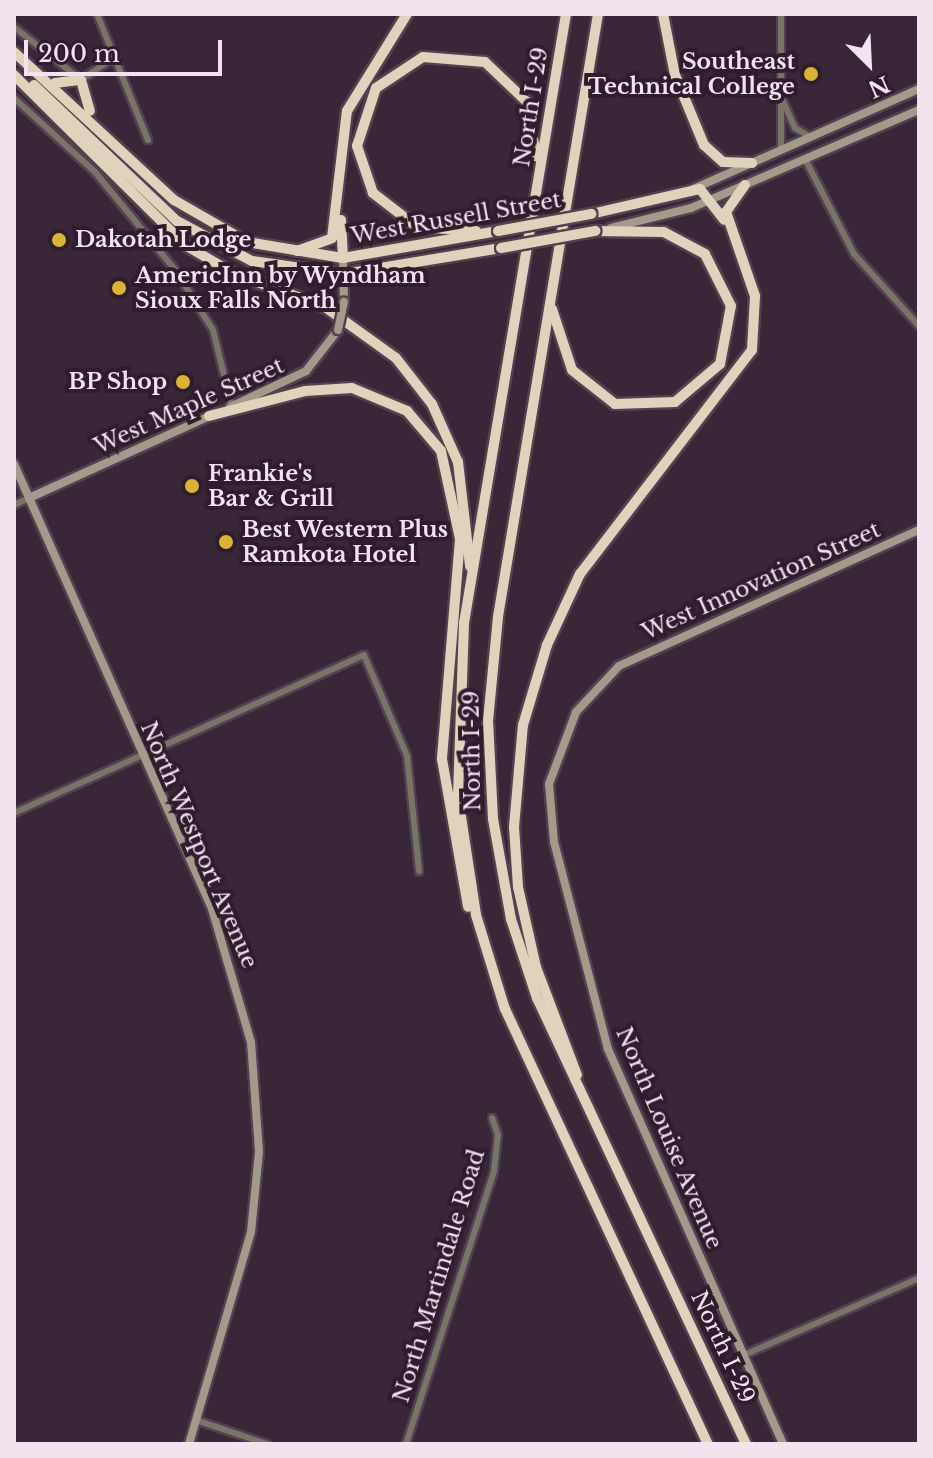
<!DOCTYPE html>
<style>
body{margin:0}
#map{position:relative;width:933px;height:1458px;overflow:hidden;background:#382736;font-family:"Libre Baskerville",serif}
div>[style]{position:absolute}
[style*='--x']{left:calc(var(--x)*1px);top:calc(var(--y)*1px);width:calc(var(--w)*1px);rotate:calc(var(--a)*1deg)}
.roads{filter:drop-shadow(2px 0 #524250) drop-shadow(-2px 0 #524250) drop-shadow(0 2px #524250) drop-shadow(0 -2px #524250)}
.street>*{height:6px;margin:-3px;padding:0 3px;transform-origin:3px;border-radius:3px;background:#777469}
.secondary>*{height:8px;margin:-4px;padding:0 4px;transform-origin:4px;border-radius:4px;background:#a09b8a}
.highway>*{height:10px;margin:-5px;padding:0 5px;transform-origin:5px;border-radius:5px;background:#ddd4bb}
.bridges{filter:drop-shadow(2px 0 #524250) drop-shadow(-2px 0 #524250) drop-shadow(0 2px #524250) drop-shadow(0 -2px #524250)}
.secondary-bridge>*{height:8px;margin:-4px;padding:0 4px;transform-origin:4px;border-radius:4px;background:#a09b8a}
.highway-bridge>*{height:10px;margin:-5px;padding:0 5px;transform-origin:5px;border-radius:5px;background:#ddd4bb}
.dots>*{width:22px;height:22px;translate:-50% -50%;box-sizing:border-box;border:4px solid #2e1e2c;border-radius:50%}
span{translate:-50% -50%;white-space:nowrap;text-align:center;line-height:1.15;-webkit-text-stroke:8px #2e1e2c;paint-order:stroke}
.poi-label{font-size:22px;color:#f0e5ee;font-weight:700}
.right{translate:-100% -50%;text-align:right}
.left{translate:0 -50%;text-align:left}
.street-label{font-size:22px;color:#f0e5ee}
.frame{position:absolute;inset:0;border:16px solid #f0e5ee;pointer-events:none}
.north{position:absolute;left:829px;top:24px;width:80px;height:80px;-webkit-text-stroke:6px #2e1e2c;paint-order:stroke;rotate:156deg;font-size:22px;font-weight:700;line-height:32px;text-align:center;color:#f0e5ee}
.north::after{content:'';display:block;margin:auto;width:28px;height:36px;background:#f0e5ee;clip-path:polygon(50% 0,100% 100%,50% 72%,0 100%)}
.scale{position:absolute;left:24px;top:40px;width:198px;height:36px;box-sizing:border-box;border:4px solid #f0e5ee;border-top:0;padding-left:10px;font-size:24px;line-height:28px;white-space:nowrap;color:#f0e5ee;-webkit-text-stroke:6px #2e1e2c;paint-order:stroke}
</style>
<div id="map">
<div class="roads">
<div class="street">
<i style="--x:97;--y:14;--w:136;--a:68"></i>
<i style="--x:14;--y:27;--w:85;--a:38.3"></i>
<i style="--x:81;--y:80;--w:42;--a:-34.4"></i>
<i style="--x:779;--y:92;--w:39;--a:66"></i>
<i style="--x:795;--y:128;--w:16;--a:30"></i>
<i style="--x:14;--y:98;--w:110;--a:42.4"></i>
<i style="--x:95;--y:172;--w:128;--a:50.7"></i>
<i style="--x:176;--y:271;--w:70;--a:57.9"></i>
<i style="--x:213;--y:330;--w:80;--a:76.3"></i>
<i style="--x:781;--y:149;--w:135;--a:-90"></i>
<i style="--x:805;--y:159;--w:107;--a:62.7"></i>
<i style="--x:854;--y:254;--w:97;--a:47.9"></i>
<i style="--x:14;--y:505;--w:17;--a:-25"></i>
<i style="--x:14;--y:813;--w:384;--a:-24.3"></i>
<i style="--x:364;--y:655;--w:110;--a:66.9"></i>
<i style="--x:407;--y:756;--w:116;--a:84"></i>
<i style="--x:744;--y:1355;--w:191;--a:-23.7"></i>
<i style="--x:196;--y:1420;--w:75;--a:18.7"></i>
<i style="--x:406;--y:1444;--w:287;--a:-72.1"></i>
<i style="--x:494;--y:1171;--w:36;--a:-84"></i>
<i style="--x:498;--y:1135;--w:18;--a:-109"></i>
</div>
<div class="secondary">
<i style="--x:693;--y:189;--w:247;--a:-23.9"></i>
<i style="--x:611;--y:228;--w:82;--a:-14"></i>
<i style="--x:691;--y:208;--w:248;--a:-23.3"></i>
<i style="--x:343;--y:258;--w:44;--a:88.7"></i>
<i style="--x:230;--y:407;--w:84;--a:-25.3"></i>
<i style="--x:306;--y:371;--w:52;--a:-52"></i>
<i style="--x:14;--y:464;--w:487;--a:66"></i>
<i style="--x:212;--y:909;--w:139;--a:73.7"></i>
<i style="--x:251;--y:1042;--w:110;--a:85.8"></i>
<i style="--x:259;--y:1152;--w:80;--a:95.7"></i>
<i style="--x:251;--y:1232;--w:221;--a:106.3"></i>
<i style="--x:29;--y:498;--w:203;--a:-24.4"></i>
<i style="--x:783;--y:1444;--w:432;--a:-113.9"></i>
<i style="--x:608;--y:1049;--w:214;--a:-104.6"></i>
<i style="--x:554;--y:842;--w:58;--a:-94.9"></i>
<i style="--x:549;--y:784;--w:77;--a:-69.4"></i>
<i style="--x:576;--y:712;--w:63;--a:-46.9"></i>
<i style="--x:619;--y:666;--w:329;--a:-24.4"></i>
</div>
<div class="highway">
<i style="--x:566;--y:14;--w:617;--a:99.51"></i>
<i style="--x:464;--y:623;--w:174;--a:92"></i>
<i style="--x:458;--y:797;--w:119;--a:81.3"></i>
<i style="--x:476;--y:915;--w:98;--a:72.9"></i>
<i style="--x:505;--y:1009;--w:480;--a:65"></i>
<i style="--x:598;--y:14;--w:611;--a:99.42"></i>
<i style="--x:498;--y:617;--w:103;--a:95.5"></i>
<i style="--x:488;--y:720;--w:99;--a:87.1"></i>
<i style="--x:493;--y:819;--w:102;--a:79.8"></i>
<i style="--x:511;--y:919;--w:83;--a:71.8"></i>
<i style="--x:537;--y:998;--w:493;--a:64.9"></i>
<i style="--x:663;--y:14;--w:62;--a:78.9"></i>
<i style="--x:675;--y:75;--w:76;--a:67.5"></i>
<i style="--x:704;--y:145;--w:25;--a:42"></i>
<i style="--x:723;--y:162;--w:29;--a:2"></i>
<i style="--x:14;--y:52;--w:218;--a:42.8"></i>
<i style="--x:174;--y:200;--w:84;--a:29.9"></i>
<i style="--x:247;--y:242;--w:97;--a:9.5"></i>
<i style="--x:343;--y:258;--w:157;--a:-9.9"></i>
<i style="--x:14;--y:75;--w:241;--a:44.8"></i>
<i style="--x:185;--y:245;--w:56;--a:30.3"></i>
<i style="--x:233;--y:273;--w:98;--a:20.3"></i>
<i style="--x:325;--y:307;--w:87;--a:35.7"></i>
<i style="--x:396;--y:358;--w:58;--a:52"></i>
<i style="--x:432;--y:404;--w:64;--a:65.9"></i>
<i style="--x:458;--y:462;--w:105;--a:83.4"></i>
<i style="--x:55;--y:83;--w:26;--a:-7"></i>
<i style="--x:81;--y:80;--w:32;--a:74"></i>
<i style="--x:34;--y:85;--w:197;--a:43.6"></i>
<i style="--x:177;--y:221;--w:85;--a:28.1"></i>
<i style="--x:252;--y:261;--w:93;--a:8"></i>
<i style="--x:344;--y:274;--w:159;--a:-9.4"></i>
<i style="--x:591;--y:214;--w:112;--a:-12.9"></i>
<i style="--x:700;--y:189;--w:39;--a:52"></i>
<i style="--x:341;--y:220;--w:38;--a:87"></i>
<i style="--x:476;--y:231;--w:59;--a:-176.1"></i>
<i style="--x:417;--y:227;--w:56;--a:-142.3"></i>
<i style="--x:373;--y:193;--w:50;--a:-108.8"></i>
<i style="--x:357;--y:146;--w:61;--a:-71.9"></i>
<i style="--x:376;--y:88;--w:56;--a:-33.4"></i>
<i style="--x:423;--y:57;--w:62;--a:4.6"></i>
<i style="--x:485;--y:62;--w:58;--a:43.6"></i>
<i style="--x:527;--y:102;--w:55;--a:80.5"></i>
<i style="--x:297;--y:251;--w:37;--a:-20"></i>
<i style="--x:332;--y:238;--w:128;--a:-83.3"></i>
<i style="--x:347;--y:111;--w:114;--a:-58.3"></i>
<i style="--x:552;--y:309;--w:64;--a:71.8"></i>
<i style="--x:572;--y:370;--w:55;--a:38.3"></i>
<i style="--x:615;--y:404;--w:60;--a:-1.9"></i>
<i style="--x:675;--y:402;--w:59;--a:-40.2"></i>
<i style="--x:720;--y:364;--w:59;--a:-79.3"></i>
<i style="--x:731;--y:306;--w:58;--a:-116.6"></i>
<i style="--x:705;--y:254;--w:47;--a:-151.8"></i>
<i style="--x:664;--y:232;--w:69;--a:-179.2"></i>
<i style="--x:209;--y:416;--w:99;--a:-14.6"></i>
<i style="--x:305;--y:391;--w:47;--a:-3.7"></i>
<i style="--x:352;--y:388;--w:60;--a:22.7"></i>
<i style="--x:407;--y:411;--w:52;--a:49.6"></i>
<i style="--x:441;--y:451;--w:90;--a:77.8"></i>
<i style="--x:460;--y:539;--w:221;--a:94.7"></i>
<i style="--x:442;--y:759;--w:150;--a:80"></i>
<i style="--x:577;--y:1075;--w:116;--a:-110.8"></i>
<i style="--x:536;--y:967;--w:82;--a:-102.7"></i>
<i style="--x:518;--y:887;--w:60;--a:-93.8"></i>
<i style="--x:514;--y:827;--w:102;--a:-85"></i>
<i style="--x:523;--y:725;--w:84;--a:-73.3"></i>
<i style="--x:547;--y:645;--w:78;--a:-65.1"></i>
<i style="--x:580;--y:574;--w:282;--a:-52.5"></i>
<i style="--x:752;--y:350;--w:54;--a:-86.8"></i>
<i style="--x:755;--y:296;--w:89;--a:-109"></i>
<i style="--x:726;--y:212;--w:33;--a:-55"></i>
</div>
</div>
<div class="bridges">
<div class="secondary-bridge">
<i style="--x:338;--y:330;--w:29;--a:-78"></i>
</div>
<div class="highway-bridge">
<i style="--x:498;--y:231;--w:95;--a:-10.4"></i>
<i style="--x:501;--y:248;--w:96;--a:-10.3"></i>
</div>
</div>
<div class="dots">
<i style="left:811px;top:74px;background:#dab334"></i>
<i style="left:59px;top:240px;background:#dab334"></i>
<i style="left:119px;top:288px;background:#dab334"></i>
<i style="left:183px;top:382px;background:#dab334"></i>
<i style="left:192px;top:486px;background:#dab334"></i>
<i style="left:226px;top:542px;background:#dab334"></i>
</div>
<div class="poi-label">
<span class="right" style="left:795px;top:74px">Southeast<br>Technical College</span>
<span class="left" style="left:75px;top:240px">Dakotah Lodge</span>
<span class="left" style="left:135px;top:288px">AmericInn by Wyndham<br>Sioux Falls North</span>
<span class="right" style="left:167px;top:382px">BP Shop</span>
<span class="left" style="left:208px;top:486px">Frankie's<br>Bar &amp; Grill</span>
<span class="left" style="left:242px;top:542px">Best Western Plus<br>Ramkota Hotel</span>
</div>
<div class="street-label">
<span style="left:531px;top:107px;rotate:-81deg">North I-29</span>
<span style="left:456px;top:218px;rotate:-10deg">West Russell Street</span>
<span style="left:189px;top:406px;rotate:-24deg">West Maple Street</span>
<span style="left:761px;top:581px;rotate:-24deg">West Innovation Street</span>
<span style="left:472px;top:751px;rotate:-91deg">North I-29</span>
<span style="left:199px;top:845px;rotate:67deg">North Westport Avenue</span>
<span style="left:669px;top:1138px;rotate:67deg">North Louise Avenue</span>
<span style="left:439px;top:1276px;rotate:-73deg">North Martindale Road</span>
<span style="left:723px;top:1347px;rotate:65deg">North I-29</span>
</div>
<div class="frame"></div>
<div class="north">N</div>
<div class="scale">200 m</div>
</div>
